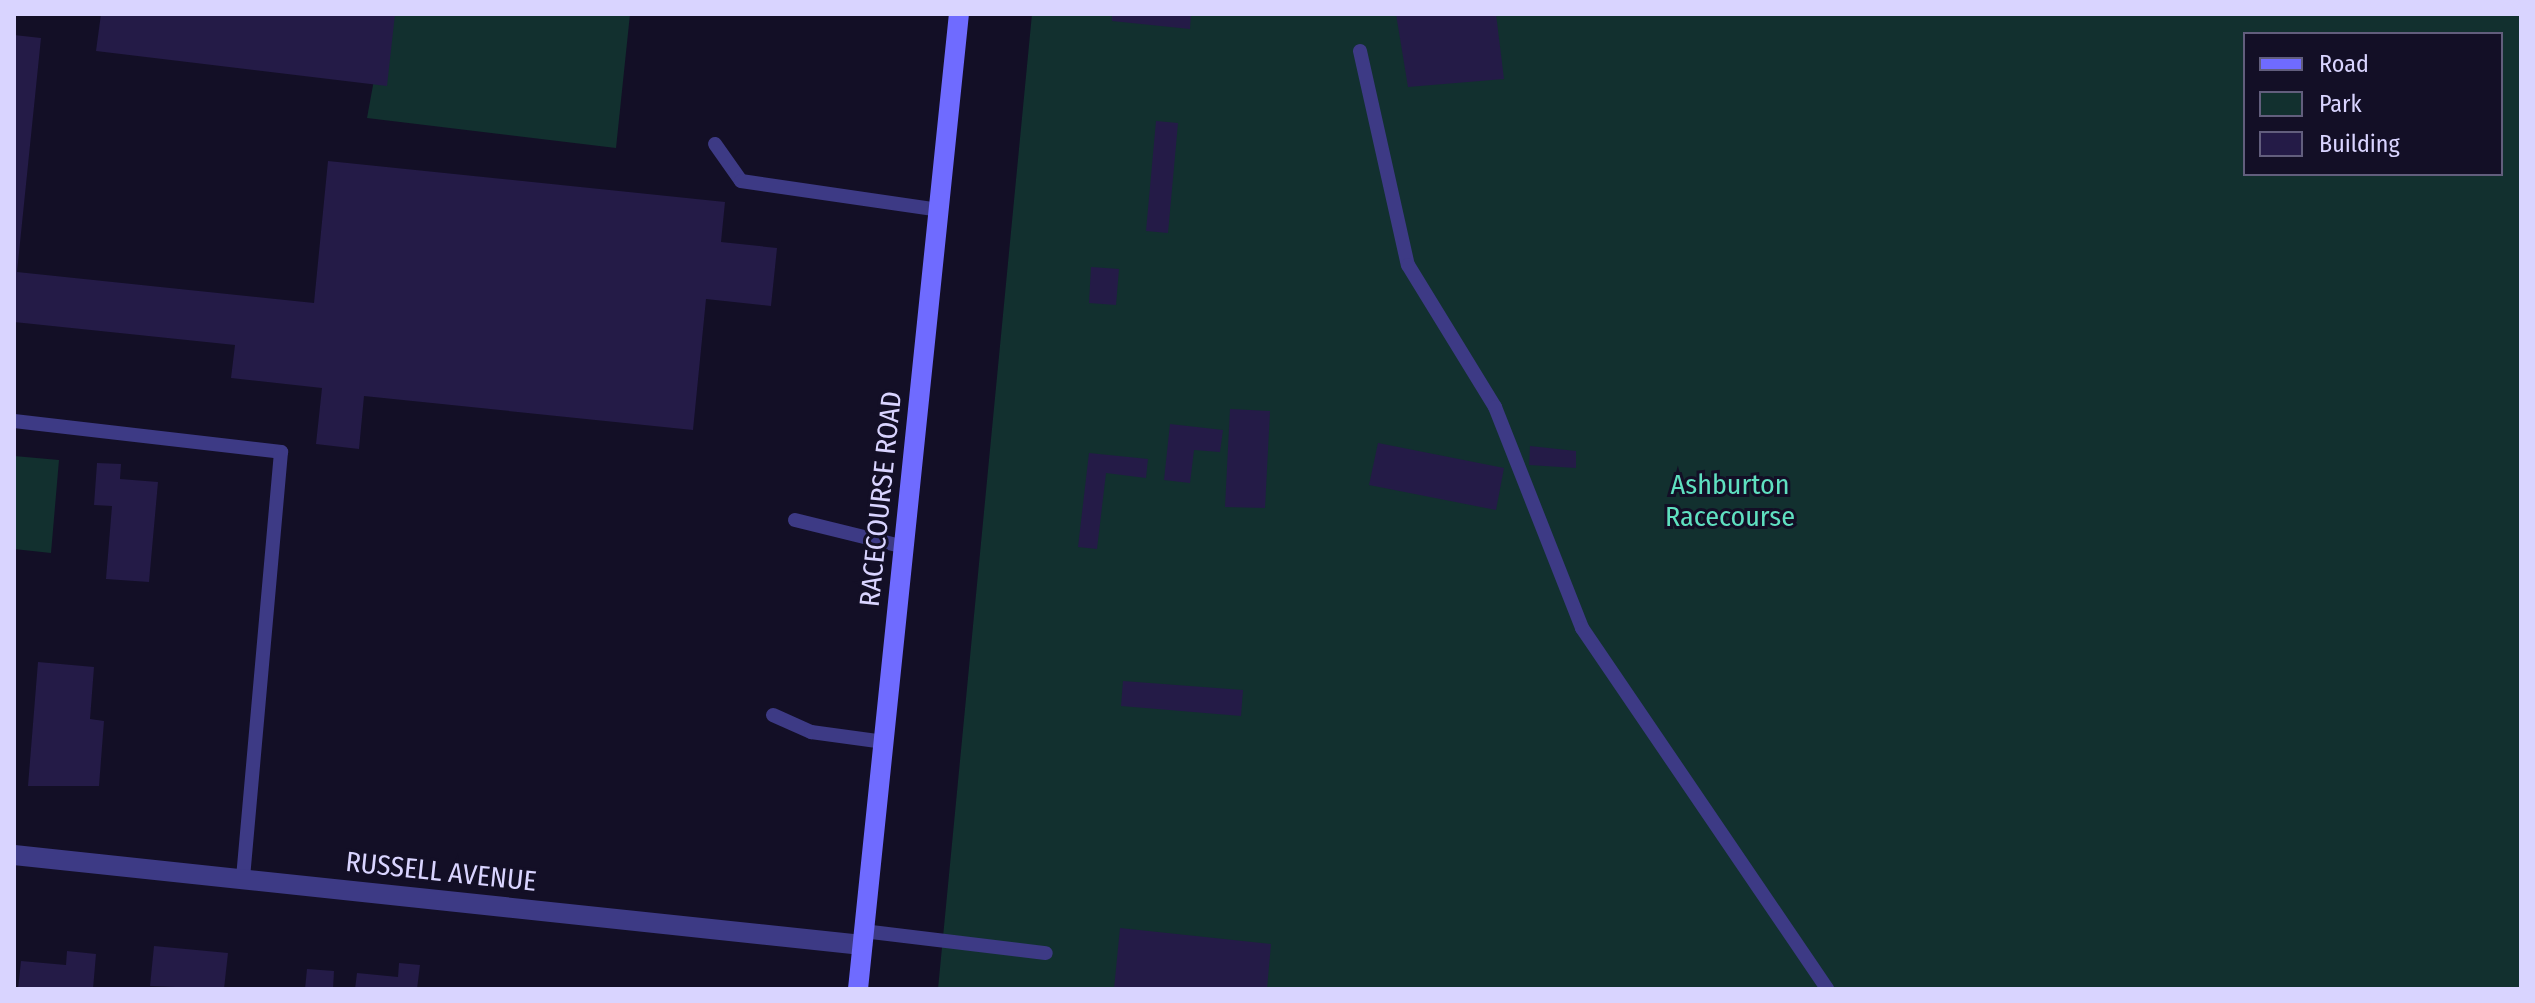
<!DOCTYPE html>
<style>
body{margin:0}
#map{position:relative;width:2535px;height:1003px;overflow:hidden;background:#130f26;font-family:"Fira Sans Condensed",sans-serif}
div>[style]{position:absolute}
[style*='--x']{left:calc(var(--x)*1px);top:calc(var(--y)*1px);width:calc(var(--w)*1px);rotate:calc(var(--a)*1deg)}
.green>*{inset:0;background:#12302f}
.building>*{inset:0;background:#241b47}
.lane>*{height:14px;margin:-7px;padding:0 7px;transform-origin:7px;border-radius:7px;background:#3d3a85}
.street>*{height:20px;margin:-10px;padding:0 10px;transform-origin:10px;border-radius:10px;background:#3d3a85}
.secondary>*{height:20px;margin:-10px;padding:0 10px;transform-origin:10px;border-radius:10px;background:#6f6bff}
span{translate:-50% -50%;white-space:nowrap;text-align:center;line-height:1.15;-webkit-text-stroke:6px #130f26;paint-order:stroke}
.park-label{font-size:28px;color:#5fe0c0}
.street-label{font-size:28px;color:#d9d4ff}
.frame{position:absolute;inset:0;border:16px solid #d9d4ff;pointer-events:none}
.legend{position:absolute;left:2243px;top:32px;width:260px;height:144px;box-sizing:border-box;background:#130f26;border:2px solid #625e7d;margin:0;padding:10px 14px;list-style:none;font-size:24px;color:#d9d4ff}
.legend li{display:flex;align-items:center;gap:16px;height:40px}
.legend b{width:40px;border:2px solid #625e7d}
</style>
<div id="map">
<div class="green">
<i style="clip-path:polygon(386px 14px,630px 14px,616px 148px,367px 118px)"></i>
<i style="clip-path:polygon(evenodd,1032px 14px,2521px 14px,2521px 989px,938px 989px,1032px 14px,2245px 34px,2501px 34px,2501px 174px,2245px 174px,2245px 34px)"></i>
<i style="clip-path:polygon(14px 456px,59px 460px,51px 553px,14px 549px)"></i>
</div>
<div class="building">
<i style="clip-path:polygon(101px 14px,395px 14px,387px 86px,96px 51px)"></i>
<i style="clip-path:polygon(1112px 14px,1191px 14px,1190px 29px,1112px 21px)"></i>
<i style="clip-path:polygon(1396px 14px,1496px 14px,1504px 79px,1408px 87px)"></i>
<i style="clip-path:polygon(14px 35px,41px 38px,17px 272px,314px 303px,328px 161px,725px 202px,721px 242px,777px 248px,771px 306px,706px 299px,693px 430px,364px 396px,359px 449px,316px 444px,322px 388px,231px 378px,235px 345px,14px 322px)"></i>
<i style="clip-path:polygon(1156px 121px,1178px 123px,1168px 233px,1146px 231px)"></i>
<i style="clip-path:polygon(1091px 267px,1119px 269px,1116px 305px,1089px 303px)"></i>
<i style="clip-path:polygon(1230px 409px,1270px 411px,1265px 508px,1225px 507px)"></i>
<i style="clip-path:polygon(1170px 424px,1223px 430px,1220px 452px,1194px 450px,1190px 483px,1164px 480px)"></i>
<i style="clip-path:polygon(1378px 443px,1504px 468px,1496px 510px,1369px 485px)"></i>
<i style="clip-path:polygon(1530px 446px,1576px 451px,1576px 468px,1529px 465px)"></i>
<i style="clip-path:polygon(1089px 453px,1148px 459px,1146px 478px,1106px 473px,1097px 549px,1078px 547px)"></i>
<i style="clip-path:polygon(97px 463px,121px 464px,120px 479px,158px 482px,149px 582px,106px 579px,112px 506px,94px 505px)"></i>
<i style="clip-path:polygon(38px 662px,94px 667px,90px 719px,104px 721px,99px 786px,28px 786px)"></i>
<i style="clip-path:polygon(1123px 681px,1243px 690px,1241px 716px,1121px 706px)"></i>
<i style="clip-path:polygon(1120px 928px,1271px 944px,1267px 989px,1114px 989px)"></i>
<i style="clip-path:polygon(154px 946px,228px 953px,224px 989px,150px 986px)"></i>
<i style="clip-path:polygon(67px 951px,96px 954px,93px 989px,18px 989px,21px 961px,66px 965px)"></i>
<i style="clip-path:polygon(399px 963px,420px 965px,417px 989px,355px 989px,357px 973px,398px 977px)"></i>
<i style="clip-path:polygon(307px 969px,334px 971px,333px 989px,305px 989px)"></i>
</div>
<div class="lane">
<i style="--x:1360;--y:51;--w:219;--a:77.4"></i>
<i style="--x:1408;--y:265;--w:167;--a:58.5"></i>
<i style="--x:1495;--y:407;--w:238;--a:68.5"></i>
<i style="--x:1582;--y:628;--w:436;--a:55.8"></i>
<i style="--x:715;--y:144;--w:45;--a:54.9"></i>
<i style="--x:741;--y:181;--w:200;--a:8.3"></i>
<i style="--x:14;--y:421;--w:269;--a:6.6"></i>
<i style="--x:281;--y:452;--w:429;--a:95.1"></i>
<i style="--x:795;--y:520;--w:113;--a:13.8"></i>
<i style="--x:773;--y:715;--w:42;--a:24.1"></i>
<i style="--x:811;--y:732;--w:74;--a:7.8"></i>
<i style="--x:863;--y:931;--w:184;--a:6.9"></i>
</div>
<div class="street">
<i style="--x:14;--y:855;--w:853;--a:6.06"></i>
</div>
<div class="secondary">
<i style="--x:858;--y:989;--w:980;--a:-84.09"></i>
</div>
<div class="park-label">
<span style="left:1730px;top:501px">Ashburton<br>Racecourse</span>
</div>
<div class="street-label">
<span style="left:881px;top:499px;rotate:-84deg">RACECOURSE ROAD</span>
<span style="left:441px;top:872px;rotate:6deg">RUSSELL AVENUE</span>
</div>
<div class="frame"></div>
<ul class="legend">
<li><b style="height:10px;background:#6f6bff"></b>Road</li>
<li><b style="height:22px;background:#12302f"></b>Park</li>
<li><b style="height:22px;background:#241b47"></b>Building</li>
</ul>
</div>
